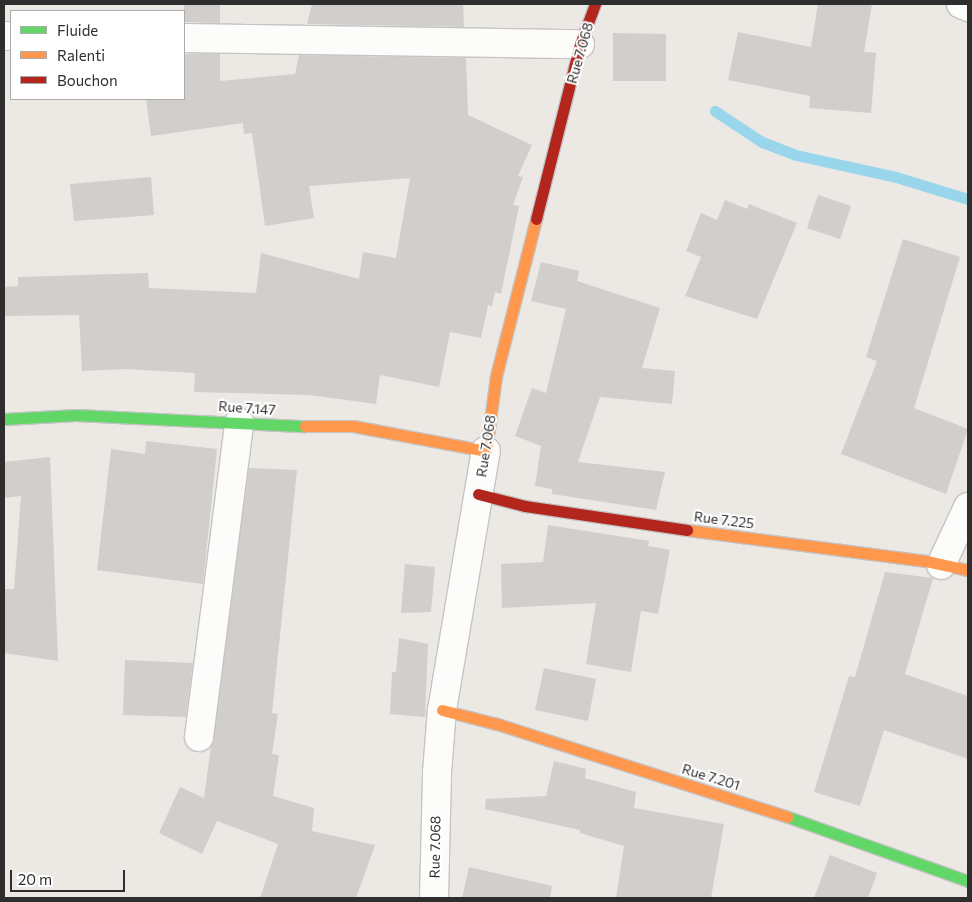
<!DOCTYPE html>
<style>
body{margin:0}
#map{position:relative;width:972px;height:902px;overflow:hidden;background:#ece8e4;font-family:Commissioner,sans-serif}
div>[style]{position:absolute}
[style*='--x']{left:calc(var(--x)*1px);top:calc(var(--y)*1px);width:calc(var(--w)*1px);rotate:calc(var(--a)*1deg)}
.stream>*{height:11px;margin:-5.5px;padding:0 5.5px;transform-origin:5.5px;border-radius:5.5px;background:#99d6ec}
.building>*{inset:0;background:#d1cecb}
.roads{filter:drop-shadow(1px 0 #c5c4c5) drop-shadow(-1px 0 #c5c4c5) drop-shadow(0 1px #c5c4c5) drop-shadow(0 -1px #c5c4c5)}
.street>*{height:28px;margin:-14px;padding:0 14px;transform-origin:14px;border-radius:14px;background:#fcfcfb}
.fast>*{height:11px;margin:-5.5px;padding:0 5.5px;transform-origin:5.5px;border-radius:5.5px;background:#63d668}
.slow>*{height:11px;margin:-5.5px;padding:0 5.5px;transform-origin:5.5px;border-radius:5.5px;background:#ff974d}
.jam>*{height:11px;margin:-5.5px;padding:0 5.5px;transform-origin:5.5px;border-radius:5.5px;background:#b3261e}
span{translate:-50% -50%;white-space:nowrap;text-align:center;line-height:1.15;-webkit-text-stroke:4px #fff;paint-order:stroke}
.street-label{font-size:14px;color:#2e2e2e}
.frame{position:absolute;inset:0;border:5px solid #2e2e2e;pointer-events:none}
.legend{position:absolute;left:10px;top:10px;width:175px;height:90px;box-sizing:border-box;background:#fff;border:1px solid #ababab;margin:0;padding:6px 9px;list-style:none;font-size:15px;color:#2e2e2e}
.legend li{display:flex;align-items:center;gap:10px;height:25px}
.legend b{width:25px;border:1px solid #ababab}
.scale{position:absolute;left:10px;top:870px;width:115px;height:22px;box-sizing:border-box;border:2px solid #2e2e2e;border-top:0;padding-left:6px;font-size:15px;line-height:18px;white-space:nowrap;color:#2e2e2e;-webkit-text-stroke:4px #fff;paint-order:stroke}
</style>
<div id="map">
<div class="stream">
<i style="--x:715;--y:111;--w:56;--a:33.4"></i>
<i style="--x:762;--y:142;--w:36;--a:21"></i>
<i style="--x:796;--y:155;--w:102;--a:12.4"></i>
<i style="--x:896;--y:177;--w:75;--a:17"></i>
</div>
<div class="building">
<i style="clip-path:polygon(184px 4px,220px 4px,220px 23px,184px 22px)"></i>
<i style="clip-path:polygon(312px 4px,463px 4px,464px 27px,307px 24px)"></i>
<i style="clip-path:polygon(818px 4px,872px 4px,864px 52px,876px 53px,871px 113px,809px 108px,810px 96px,728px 80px,738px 32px,811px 47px)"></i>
<i style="clip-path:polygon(613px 33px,666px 34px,666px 81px,613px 81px)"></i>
<i style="clip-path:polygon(184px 54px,220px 54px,220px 81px,295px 74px,299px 55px,466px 58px,468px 115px,532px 145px,518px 176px,523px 177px,513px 205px,519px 206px,501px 294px,495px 292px,492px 306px,488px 305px,481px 338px,450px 332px,439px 387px,380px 375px,376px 404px,309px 395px,194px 392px,195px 373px,125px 369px,82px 371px,79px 315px,4px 316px,4px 287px,18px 286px,18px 277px,148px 273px,149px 288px,256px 293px,261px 253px,359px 279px,363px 252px,396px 258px,410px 178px,309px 186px,314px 218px,265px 226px,252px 133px,244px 134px,243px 123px,151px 136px,146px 99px,184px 99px)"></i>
<i style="clip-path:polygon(151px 177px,154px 215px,74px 221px,70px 184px)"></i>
<i style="clip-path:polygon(818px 195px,851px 206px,840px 239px,807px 228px)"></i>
<i style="clip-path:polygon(725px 200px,747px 209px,749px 204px,797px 223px,757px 319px,685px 296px,701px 257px,686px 251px,701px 213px,717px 220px)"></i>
<i style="clip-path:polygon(903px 239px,960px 257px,914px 408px,968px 429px,946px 494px,841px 454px,877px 361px,866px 357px)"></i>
<i style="clip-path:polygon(541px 262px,579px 271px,577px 281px,660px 308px,642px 368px,675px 371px,672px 404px,600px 397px,578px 462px,665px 472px,656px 510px,552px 494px,552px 489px,535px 486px,541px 446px,515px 436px,532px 388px,546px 393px,566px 309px,531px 301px)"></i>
<i style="clip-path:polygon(146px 441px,217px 449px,203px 584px,97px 570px,111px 449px,145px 454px)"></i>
<i style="clip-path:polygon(50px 457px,58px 661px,4px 653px,4px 589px,14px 589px,21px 496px,4px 498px,4px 462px)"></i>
<i style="clip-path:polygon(249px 468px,297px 470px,272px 713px,278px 714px,272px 754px,279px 755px,273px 796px,314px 808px,312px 831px,375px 845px,356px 898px,260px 898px,278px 844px,217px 821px,202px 854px,159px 833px,180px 787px,204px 798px)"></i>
<i style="clip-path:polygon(548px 525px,649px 541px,648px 546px,670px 550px,658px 614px,641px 611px,631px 672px,586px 664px,596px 603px,502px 608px,501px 564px,543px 562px)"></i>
<i style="clip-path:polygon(405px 564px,435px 567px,431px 612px,401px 613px)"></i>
<i style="clip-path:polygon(885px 572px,933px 578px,905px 674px,968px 696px,968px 759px,884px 730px,860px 806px,814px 792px,849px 676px,855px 677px)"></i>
<i style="clip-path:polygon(399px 638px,428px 644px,425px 717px,390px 714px,392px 672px,396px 672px)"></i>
<i style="clip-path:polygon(125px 660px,193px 663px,186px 717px,123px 715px)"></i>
<i style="clip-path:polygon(544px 668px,596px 679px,588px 721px,535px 710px)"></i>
<i style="clip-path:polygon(554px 761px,586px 769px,585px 778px,636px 792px,634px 808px,724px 824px,711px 898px,616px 898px,624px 846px,580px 833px,580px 830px,485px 809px,486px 799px,546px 796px)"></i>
<i style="clip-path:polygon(830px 855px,877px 873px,868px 898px,814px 898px)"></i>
<i style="clip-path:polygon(469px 867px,552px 886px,550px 898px,462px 898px)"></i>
</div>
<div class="roads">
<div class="street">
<i style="--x:961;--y:4;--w:8;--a:23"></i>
<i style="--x:4;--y:36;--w:7;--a:0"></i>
<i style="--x:184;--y:38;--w:396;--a:0.9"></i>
<i style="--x:941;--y:565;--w:64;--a:-65"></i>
<i style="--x:199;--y:737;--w:317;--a:-82.7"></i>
<i style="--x:434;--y:898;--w:125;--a:-88.6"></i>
<i style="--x:437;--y:773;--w:63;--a:-85.5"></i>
<i style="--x:442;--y:710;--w:263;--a:-80.4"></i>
</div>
<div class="fast">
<i style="--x:4;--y:419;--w:72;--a:-3.2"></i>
<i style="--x:76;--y:415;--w:229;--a:2.8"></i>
<i style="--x:788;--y:817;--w:191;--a:19.6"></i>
</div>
<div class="slow">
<i style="--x:305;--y:426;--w:48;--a:0"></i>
<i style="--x:353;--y:426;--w:135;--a:10.6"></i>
<i style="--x:486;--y:451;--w:76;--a:-82.4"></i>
<i style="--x:496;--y:376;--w:162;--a:-75.7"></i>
<i style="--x:687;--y:530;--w:241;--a:7.4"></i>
<i style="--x:926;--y:561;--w:43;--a:12.1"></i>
<i style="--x:442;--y:710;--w:57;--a:14.3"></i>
<i style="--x:497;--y:724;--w:305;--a:17.7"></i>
</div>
<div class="jam">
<i style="--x:536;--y:219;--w:180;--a:-75.9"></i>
<i style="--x:580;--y:44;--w:43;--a:-69.4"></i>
<i style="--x:478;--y:494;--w:49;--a:14.3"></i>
<i style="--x:525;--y:506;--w:164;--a:8.4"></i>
</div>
</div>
<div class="street-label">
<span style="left:580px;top:53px;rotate:-74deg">Rue 7.068</span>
<span style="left:247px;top:408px;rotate:4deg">Rue 7.147</span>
<span style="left:486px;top:446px;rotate:-81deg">Rue 7.068</span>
<span style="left:724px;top:520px;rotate:7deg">Rue 7.225</span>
<span style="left:711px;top:777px;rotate:17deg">Rue 7.201</span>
<span style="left:435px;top:847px;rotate:-89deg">Rue 7.068</span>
</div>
<div class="frame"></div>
<ul class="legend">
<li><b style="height:6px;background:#63d668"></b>Fluide</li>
<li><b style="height:6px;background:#ff974d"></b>Ralenti</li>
<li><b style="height:6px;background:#b3261e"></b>Bouchon</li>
</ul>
<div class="scale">20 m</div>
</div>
